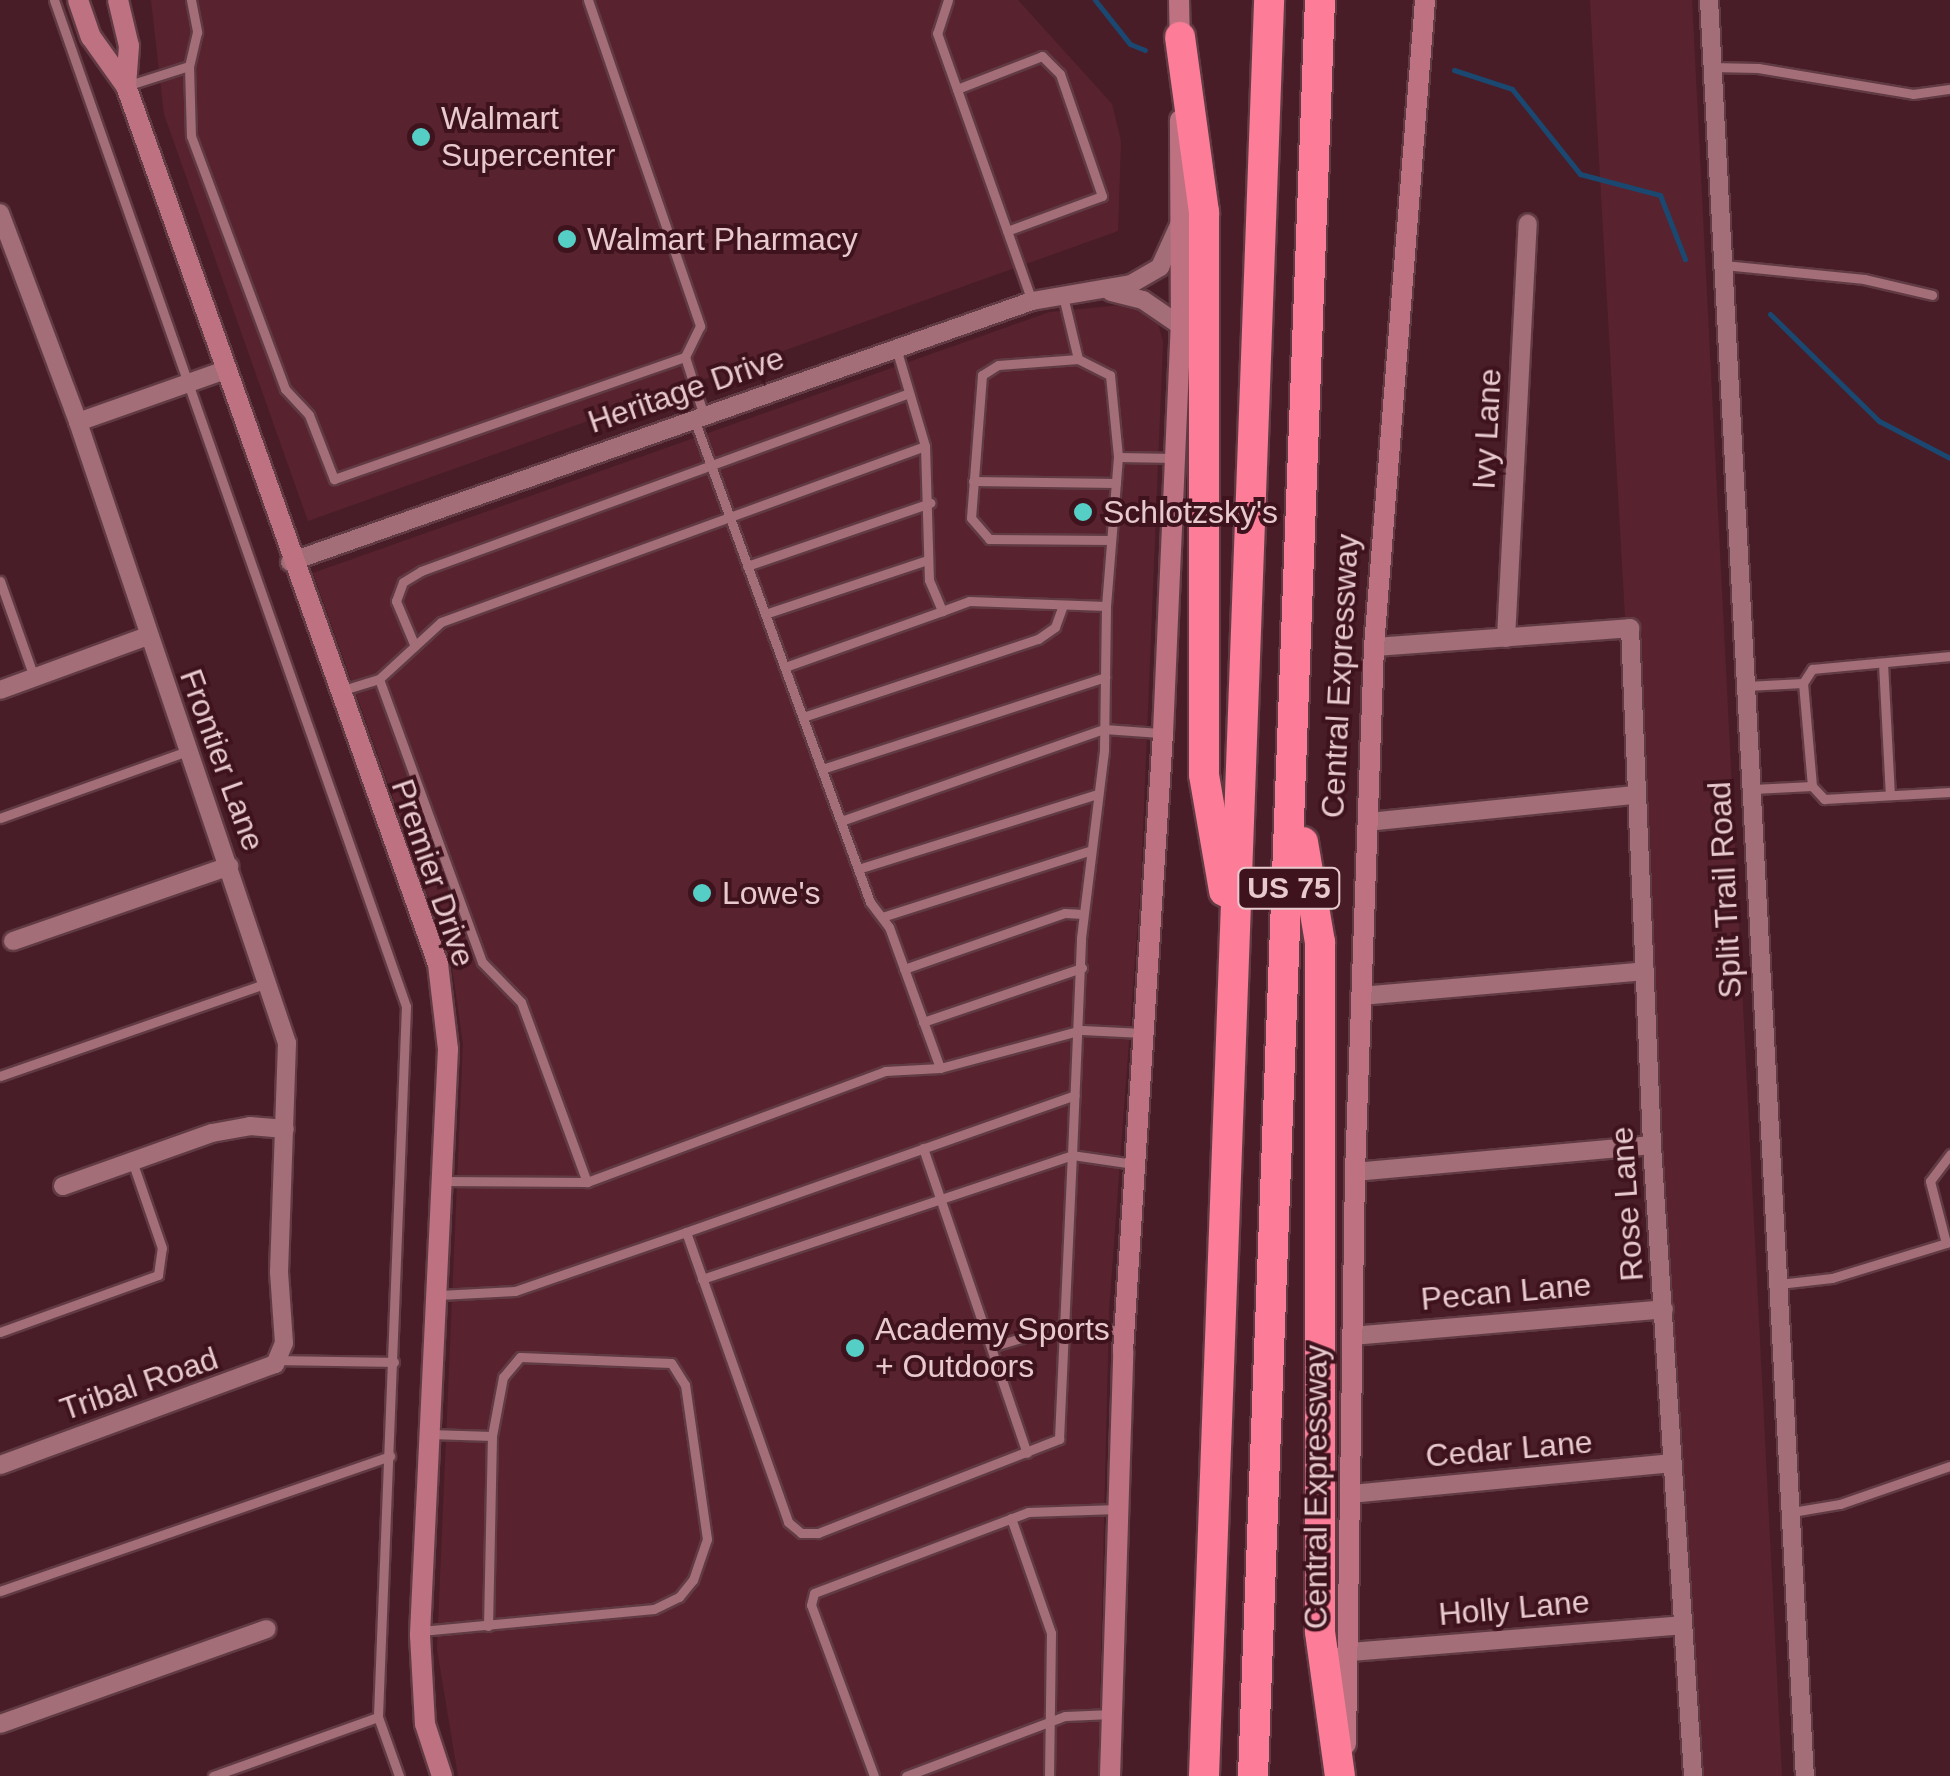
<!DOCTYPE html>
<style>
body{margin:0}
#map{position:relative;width:1950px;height:1776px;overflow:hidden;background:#491d27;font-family:Arial,sans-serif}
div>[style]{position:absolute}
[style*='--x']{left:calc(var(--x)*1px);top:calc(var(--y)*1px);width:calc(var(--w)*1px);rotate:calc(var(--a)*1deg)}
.built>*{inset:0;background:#58232f}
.stream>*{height:5px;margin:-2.5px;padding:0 2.5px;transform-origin:2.5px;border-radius:2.5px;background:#1a4871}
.roads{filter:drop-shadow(2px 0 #613b44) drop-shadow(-2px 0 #613b44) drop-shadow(0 2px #613b44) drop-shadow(0 -2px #613b44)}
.lane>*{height:9px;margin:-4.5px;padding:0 4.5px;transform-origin:4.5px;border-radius:4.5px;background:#a36e77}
.street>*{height:18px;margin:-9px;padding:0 9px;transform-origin:9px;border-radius:9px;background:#a36e77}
.secondary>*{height:20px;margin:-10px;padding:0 10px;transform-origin:10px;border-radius:10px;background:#be7281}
.highway>*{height:30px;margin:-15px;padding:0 15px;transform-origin:15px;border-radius:15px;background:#fd7c97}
.dots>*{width:28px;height:28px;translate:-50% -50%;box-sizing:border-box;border:5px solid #3e131d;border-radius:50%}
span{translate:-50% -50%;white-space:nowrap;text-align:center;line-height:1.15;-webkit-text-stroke:8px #3e131d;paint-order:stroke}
.shield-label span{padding:2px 8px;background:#3e131d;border:2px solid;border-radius:8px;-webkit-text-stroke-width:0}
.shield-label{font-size:30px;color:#e8cace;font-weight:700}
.poi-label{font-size:32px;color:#e8cace}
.left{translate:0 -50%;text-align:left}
.street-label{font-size:32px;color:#e8cace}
</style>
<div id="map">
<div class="built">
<i style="clip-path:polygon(151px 0,1018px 0,1112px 104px,1121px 141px,1118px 231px,308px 521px,164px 114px)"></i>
<i style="clip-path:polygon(1590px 0,1692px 0,1782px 1776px,1691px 1776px)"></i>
<i style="clip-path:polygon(1131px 304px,1156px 315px,1163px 342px,1141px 878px,1109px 1310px,1098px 1776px,458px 1776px,437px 1649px,463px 1044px,451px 960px,313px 573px,1050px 312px)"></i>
</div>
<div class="stream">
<i style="--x:1095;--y:0;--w:56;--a:51.5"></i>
<i style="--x:1130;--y:44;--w:16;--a:22"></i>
<i style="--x:1454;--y:70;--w:61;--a:18.1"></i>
<i style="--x:1512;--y:89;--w:109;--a:51.3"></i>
<i style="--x:1580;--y:174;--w:83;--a:14.7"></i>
<i style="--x:1660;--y:195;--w:69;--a:68.7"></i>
<i style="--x:1770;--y:314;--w:153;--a:44.5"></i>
<i style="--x:1879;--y:421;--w:80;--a:27.5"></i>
</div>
<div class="roads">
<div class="lane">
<i style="--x:54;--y:0;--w:1066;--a:70.72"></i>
<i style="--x:406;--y:1006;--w:712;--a:92.26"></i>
<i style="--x:378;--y:1717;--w:63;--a:70.4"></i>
<i style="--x:191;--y:0;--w:33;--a:79"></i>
<i style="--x:197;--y:32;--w:35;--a:103"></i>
<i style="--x:189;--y:66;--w:70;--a:88.4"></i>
<i style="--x:191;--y:136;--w:270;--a:69.6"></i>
<i style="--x:285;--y:389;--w:35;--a:47"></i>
<i style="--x:309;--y:415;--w:69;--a:68.7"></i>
<i style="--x:334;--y:479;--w:372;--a:-19.2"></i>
<i style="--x:588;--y:0;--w:345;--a:71"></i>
<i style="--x:700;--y:326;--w:34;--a:116"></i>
<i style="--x:685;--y:357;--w:62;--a:72.1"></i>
<i style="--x:948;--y:0;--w:35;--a:108"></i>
<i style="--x:937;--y:33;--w:284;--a:70.5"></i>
<i style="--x:1712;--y:67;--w:46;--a:1.2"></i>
<i style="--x:1758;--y:68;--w:157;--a:9.5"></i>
<i style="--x:1913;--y:94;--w:37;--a:-8"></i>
<i style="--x:126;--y:86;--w:66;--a:-17.6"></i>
<i style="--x:957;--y:89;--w:91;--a:-21.2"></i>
<i style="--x:1042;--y:56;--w:25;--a:45"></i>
<i style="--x:1060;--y:74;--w:129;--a:71"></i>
<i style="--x:1102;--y:196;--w:101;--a:159.8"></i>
<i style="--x:1724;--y:265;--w:141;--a:5.7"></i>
<i style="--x:1864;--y:279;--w:70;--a:13.2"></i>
<i style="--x:1063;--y:296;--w:65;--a:76.6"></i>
<i style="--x:1078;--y:359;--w:36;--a:27"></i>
<i style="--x:1110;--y:375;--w:82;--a:84.4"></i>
<i style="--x:896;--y:348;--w:102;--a:73.5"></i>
<i style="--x:1078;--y:359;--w:80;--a:175.7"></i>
<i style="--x:998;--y:365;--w:19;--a:148"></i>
<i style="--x:982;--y:375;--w:143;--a:94.4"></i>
<i style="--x:971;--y:518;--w:28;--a:49"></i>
<i style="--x:989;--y:539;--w:122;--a:0.5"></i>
<i style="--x:694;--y:419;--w:514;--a:69.98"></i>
<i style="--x:870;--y:902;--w:31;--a:53"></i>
<i style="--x:889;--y:927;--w:150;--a:70.1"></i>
<i style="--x:973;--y:481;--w:143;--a:0.8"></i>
<i style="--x:747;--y:566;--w:194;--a:-19"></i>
<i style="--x:0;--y:581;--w:102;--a:70.5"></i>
<i style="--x:765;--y:614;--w:171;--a:-18.4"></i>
<i style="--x:414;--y:644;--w:47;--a:-112.7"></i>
<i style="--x:396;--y:601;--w:20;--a:-70"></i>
<i style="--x:403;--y:582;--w:21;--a:-31"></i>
<i style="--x:421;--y:571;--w:519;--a:-20.04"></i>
<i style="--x:1883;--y:663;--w:132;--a:87"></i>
<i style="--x:785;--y:667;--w:167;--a:-19.6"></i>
<i style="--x:379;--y:679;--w:301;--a:70"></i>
<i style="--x:482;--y:962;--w:56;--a:45.7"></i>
<i style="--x:521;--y:1002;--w:192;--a:69.9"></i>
<i style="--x:1803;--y:683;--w:103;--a:85"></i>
<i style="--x:1746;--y:686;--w:57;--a:-3"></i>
<i style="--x:1803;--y:683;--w:17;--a:-57"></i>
<i style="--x:1812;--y:669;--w:139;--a:-5.4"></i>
<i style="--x:343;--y:690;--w:38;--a:-17"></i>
<i style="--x:379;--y:679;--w:84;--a:-42.6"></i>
<i style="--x:441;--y:622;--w:515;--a:-19.98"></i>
<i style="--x:925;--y:446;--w:134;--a:88.3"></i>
<i style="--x:929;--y:580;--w:34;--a:67"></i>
<i style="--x:942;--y:611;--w:29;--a:-20"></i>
<i style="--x:969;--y:601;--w:137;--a:2.1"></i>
<i style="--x:1106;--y:606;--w:149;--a:-85.4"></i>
<i style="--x:1118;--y:457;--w:57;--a:1"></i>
<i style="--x:803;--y:717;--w:248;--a:-18.4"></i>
<i style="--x:1038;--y:639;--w:21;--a:-35"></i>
<i style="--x:1055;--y:627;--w:23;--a:-70"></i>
<i style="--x:822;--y:769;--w:298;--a:-18"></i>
<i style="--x:1753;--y:789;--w:59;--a:-2.9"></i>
<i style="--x:1812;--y:786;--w:18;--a:47"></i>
<i style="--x:1824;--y:799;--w:126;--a:-3.2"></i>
<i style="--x:0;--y:818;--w:199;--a:-19.7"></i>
<i style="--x:841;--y:821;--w:279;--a:-19.3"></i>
<i style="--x:1104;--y:729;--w:56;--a:4.1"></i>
<i style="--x:858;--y:869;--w:250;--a:-17.4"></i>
<i style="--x:882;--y:917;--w:217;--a:-17.7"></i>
<i style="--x:904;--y:969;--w:170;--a:-19.2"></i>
<i style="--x:1065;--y:913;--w:18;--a:3"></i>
<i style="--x:923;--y:1022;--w:168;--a:-18.8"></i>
<i style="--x:0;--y:1076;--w:283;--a:-19.2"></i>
<i style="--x:923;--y:1148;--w:322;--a:71.2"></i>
<i style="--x:442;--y:1181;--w:145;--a:0.4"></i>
<i style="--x:587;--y:1182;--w:318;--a:-20.4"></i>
<i style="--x:885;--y:1071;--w:55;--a:-3.1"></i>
<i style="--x:940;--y:1068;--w:147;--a:-15"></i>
<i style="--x:1082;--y:1030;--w:61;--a:2.8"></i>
<i style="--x:686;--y:1232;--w:412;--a:-19.4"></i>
<i style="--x:1946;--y:1243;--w:64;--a:-104.5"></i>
<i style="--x:1930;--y:1181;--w:34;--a:-53"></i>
<i style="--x:702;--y:1279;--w:390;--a:-18.5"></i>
<i style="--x:1072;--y:1155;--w:217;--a:-87.6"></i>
<i style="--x:1081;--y:938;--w:189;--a:-83"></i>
<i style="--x:1104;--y:750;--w:144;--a:-89.2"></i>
<i style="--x:1779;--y:1284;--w:53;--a:-6.5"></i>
<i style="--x:1832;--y:1278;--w:123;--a:-17"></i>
<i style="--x:439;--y:1295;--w:76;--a:-3"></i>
<i style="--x:515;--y:1291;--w:181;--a:-19"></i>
<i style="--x:686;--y:1232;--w:307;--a:70.6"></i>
<i style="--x:788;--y:1522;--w:17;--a:40"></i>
<i style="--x:801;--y:1533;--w:17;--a:0"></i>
<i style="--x:818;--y:1533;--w:259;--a:-21.3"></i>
<i style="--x:1059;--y:1439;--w:284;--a:-87.4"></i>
<i style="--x:1072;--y:1155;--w:63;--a:8.3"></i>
<i style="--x:0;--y:1332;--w:168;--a:-19.8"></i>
<i style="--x:158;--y:1275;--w:27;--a:-82"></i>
<i style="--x:162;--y:1248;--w:92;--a:-109"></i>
<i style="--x:991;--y:1347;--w:77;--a:-16.6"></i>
<i style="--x:1065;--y:1325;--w:59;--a:5.8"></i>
<i style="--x:277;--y:1360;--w:117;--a:1"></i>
<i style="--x:1792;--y:1512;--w:49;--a:-9.5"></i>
<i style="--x:1840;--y:1504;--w:116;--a:-19.1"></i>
<i style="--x:1011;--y:1518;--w:122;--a:70.8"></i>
<i style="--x:1051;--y:1633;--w:143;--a:90.8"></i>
<i style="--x:0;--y:1591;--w:413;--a:-19.1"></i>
<i style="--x:488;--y:1626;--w:190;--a:-88.8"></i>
<i style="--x:421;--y:1631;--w:234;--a:-5.4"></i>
<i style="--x:654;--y:1609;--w:28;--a:-26"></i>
<i style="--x:679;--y:1597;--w:22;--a:-51"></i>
<i style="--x:693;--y:1580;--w:43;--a:-71.1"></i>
<i style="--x:707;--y:1539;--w:156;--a:-98.1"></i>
<i style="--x:685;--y:1385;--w:26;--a:-122"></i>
<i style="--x:671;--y:1363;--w:151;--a:-177.7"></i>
<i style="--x:520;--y:1357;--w:26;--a:130"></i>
<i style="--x:503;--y:1377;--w:60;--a:100.6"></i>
<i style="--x:492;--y:1436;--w:62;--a:-178.2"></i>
<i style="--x:213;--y:1776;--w:175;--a:-19.7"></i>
<i style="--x:874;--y:1776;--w:182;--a:-110.2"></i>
<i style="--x:811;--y:1605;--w:12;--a:-76"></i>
<i style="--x:814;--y:1593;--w:229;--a:-20.7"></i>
<i style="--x:1028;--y:1512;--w:90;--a:-1.9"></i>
<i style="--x:906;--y:1776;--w:170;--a:-20.7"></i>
<i style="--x:1065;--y:1716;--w:47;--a:-2.4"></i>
</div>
<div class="street">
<i style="--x:1709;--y:0;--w:1779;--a:86.91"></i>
<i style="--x:0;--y:213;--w:223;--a:69.5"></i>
<i style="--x:78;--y:422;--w:655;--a:71.4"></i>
<i style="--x:287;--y:1043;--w:229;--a:92"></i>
<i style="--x:279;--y:1272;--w:71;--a:86"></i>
<i style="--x:284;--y:1343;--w:23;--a:113"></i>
<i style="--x:275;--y:1364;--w:293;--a:159.8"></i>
<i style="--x:1111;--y:292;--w:33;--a:14"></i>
<i style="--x:1143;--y:300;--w:46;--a:34.4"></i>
<i style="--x:78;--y:422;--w:154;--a:-19.4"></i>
<i style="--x:290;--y:562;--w:787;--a:-19.38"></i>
<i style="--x:1032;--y:301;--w:100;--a:-9.7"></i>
<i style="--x:1131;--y:284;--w:34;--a:-30"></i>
<i style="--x:1160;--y:267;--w:48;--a:-65.6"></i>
<i style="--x:1506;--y:638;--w:415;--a:-87"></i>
<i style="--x:1374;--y:647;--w:257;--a:-4.2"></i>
<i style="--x:1630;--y:628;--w:517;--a:87.56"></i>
<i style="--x:1652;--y:1145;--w:632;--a:86.28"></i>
<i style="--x:0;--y:690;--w:154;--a:-20.1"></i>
<i style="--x:1368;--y:822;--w:269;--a:-5.8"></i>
<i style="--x:13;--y:941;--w:229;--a:-19.1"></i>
<i style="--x:1361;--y:996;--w:285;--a:-5"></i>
<i style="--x:1355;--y:1172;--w:298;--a:-5.2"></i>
<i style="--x:63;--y:1186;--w:158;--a:-19.6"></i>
<i style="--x:212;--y:1133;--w:39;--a:-10"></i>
<i style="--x:250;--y:1126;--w:35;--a:5"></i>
<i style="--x:1352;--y:1336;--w:313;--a:-4.9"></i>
<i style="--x:1351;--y:1494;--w:322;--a:-5.5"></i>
<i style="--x:1350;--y:1652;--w:333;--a:-4.6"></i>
<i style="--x:0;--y:1724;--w:283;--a:-19.6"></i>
</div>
<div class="secondary">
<i style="--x:78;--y:0;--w:39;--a:71"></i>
<i style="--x:91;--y:37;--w:60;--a:54.5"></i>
<i style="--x:126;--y:86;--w:932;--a:70.44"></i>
<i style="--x:438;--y:964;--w:86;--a:83.3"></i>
<i style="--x:448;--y:1049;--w:587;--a:92.74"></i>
<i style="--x:420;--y:1635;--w:89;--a:86.8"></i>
<i style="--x:425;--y:1724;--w:55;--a:71.9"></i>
<i style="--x:118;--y:0;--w:47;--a:76.6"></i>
<i style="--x:129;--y:46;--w:40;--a:94.3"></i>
<i style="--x:1179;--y:0;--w:46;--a:88.8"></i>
<i style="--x:1346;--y:1744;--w:572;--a:-89.1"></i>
<i style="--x:1355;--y:1172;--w:525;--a:-87.93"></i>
<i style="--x:1374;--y:647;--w:649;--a:-85.49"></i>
<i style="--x:1110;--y:1776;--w:424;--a:-88.2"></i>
<i style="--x:1123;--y:1352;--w:620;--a:-86.3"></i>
<i style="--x:1163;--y:733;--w:407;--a:-87.5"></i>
<i style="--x:1181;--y:326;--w:206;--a:-90.3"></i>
</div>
<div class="highway">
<i style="--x:1180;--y:37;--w:177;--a:82.2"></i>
<i style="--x:1204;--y:212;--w:563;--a:90"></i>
<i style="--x:1204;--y:775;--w:118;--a:80.2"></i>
<i style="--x:1303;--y:842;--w:101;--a:80.4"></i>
<i style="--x:1320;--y:942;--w:690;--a:90"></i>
<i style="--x:1320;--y:1632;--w:145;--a:82.1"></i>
<i style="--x:1204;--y:1776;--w:1777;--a:-87.9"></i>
<i style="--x:1253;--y:1776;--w:1777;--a:-87.84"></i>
</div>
</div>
<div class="dots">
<i style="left:421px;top:137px;background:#55cec5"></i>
<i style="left:567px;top:239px;background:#55cec5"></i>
<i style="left:1083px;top:512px;background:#55cec5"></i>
<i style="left:702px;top:893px;background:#55cec5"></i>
<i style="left:855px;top:1348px;background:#55cec5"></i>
</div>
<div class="shield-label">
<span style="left:1289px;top:888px">US 75</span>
</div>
<div class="poi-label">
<span class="left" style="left:441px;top:137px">Walmart<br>Supercenter</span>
<span class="left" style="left:587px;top:239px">Walmart Pharmacy</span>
<span class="left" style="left:1103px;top:512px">Schlotzsky's</span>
<span class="left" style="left:722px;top:893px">Lowe's</span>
<span class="left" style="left:875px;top:1348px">Academy Sports<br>+ Outdoors</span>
</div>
<div class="street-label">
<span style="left:686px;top:390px;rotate:-19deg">Heritage Drive</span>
<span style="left:1487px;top:429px;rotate:-87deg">Ivy Lane</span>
<span style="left:1340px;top:676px;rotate:-87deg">Central Expressway</span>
<span style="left:222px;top:760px;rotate:70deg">Frontier Lane</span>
<span style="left:433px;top:873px;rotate:71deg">Premier Drive</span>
<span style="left:1725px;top:890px;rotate:-93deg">Split Trail Road</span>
<span style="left:1627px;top:1204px;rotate:-94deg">Rose Lane</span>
<span style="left:1506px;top:1292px;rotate:-5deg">Pecan Lane</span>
<span style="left:139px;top:1384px;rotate:-19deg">Tribal Road</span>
<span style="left:1509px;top:1449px;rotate:-5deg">Cedar Lane</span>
<span style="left:1316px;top:1487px;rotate:-90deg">Central Expressway</span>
<span style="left:1514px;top:1608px;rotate:-5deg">Holly Lane</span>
</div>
</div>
